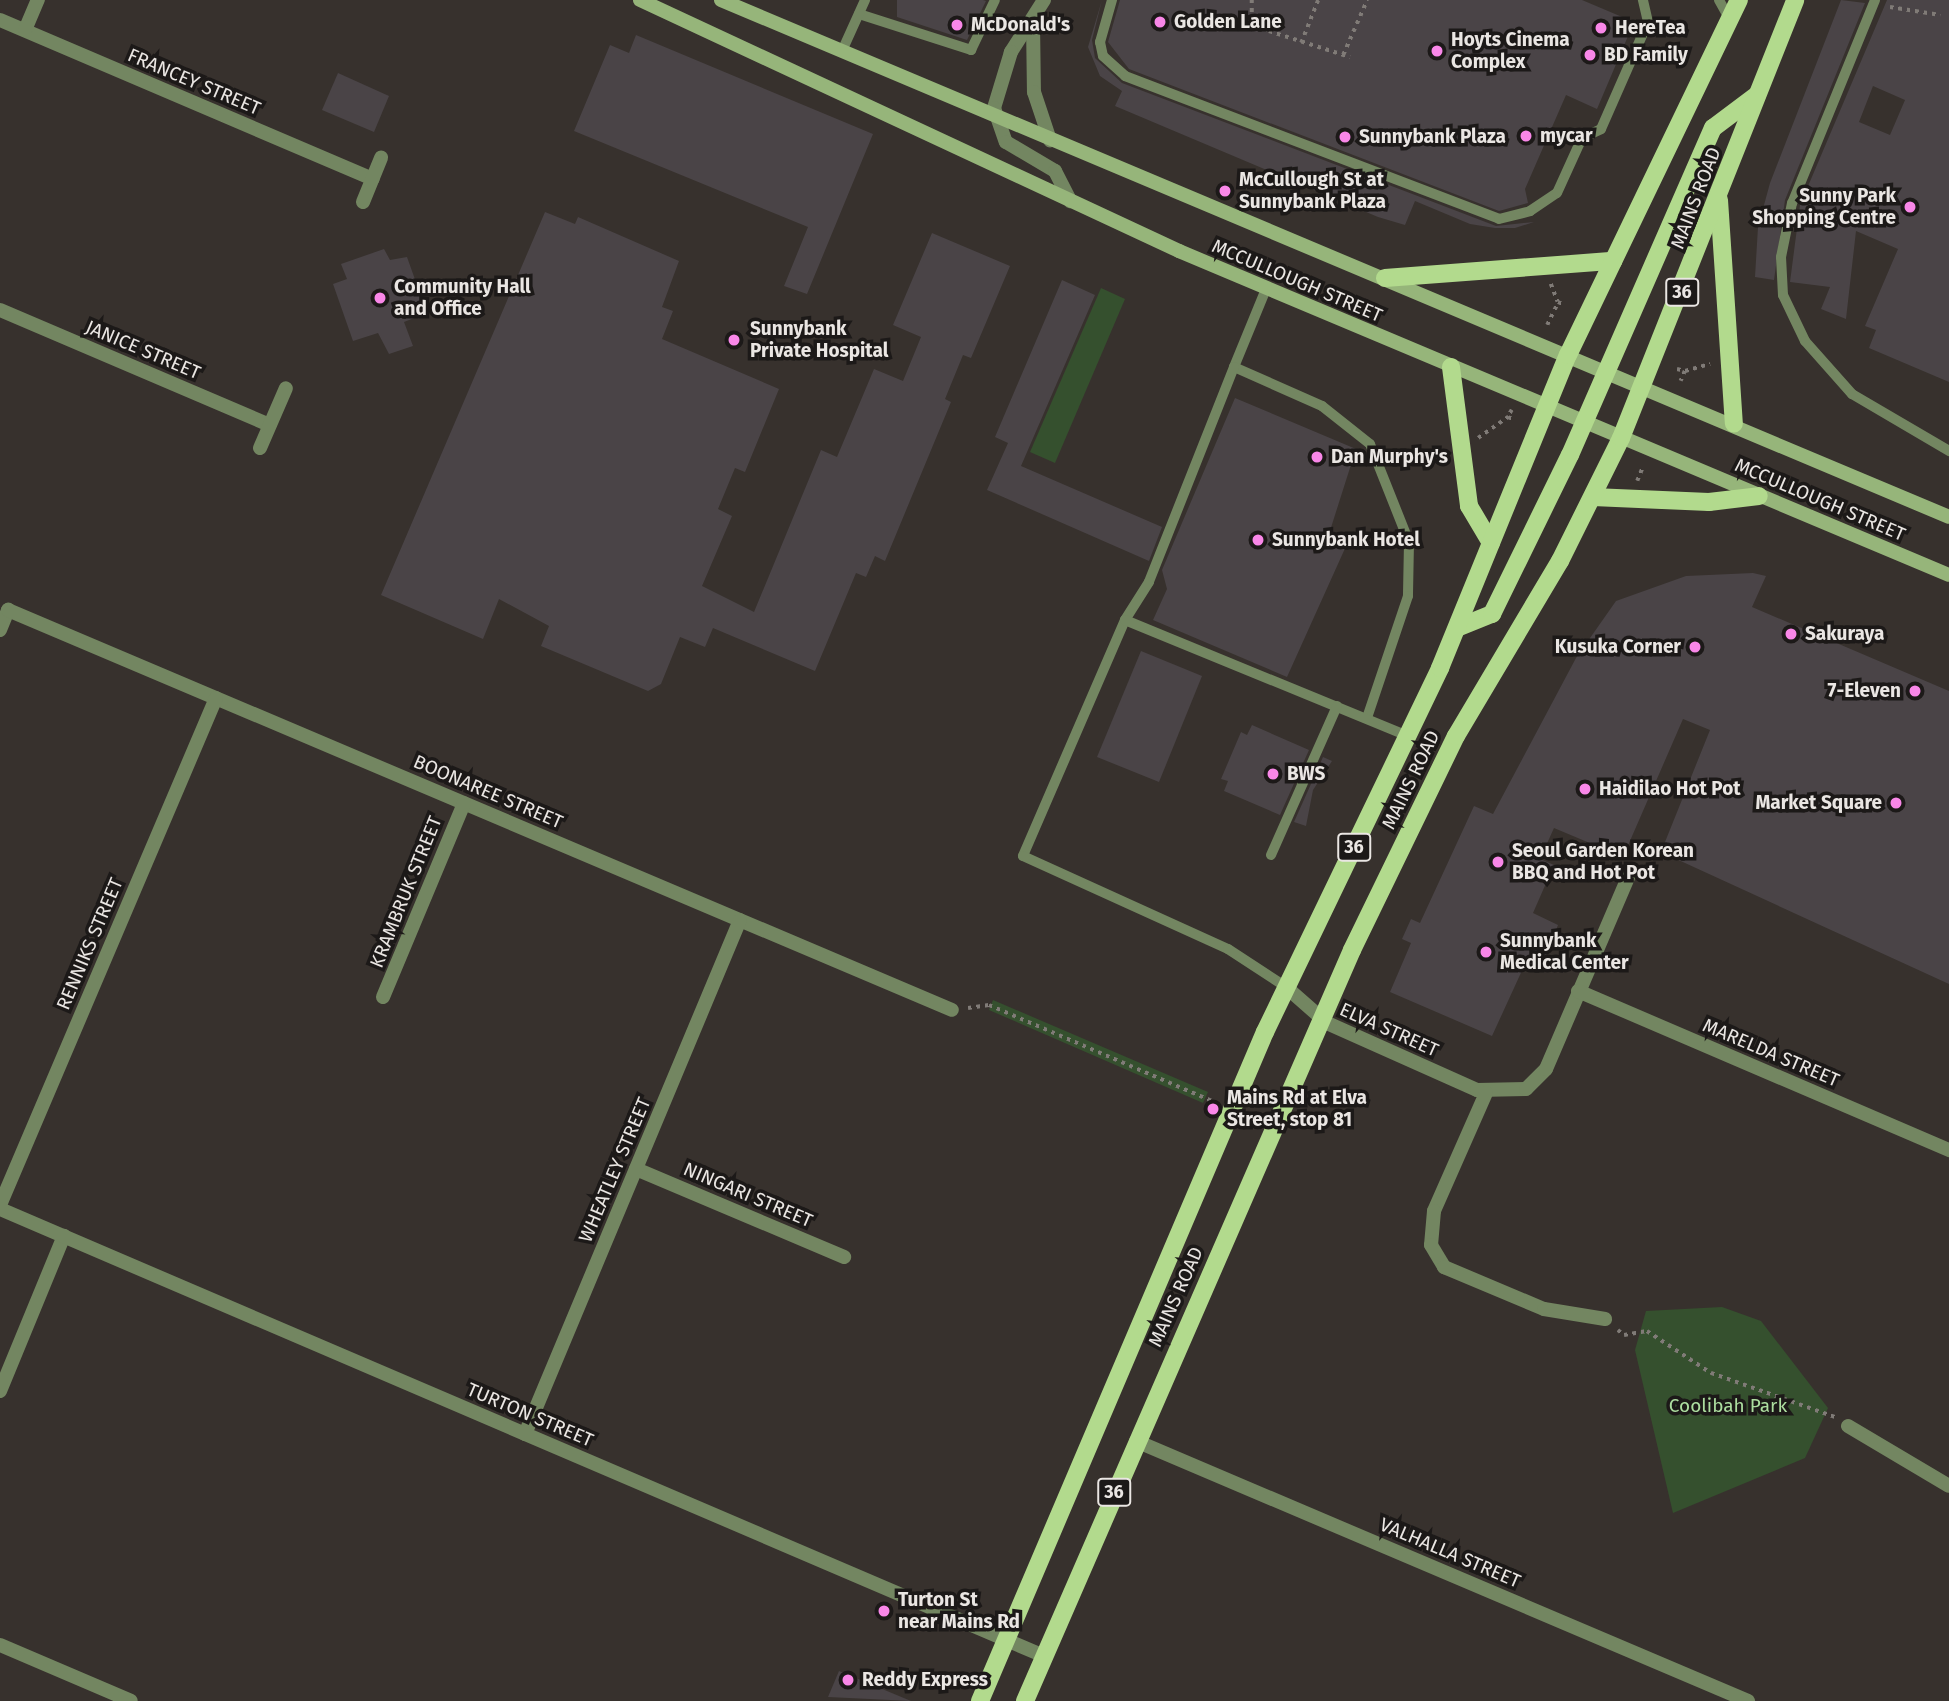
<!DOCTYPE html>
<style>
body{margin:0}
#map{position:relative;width:1949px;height:1701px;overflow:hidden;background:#37312d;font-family:"Fira Sans",sans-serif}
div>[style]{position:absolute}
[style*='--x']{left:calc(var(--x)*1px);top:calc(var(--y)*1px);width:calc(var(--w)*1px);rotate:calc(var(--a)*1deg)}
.green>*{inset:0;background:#35502e}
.building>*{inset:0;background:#4a4447}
.path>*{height:3.5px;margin-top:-1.75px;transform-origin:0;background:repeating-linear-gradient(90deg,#807b77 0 3.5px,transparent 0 8.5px)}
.service>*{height:10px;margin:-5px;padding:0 5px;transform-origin:5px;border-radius:5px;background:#738661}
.minor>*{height:14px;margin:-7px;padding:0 7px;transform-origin:7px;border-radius:7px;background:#738661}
.tertiary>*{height:14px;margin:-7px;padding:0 7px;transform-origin:7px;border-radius:7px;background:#738661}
.secondary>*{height:14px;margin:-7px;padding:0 7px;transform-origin:7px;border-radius:7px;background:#96b57a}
.primary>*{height:18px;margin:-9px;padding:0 9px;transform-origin:9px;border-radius:9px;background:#b2da8d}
.dots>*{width:19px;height:19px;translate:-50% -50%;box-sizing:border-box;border:4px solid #1c1918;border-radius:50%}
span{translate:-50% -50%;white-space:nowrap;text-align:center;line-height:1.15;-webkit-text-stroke:7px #1c1918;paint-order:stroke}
.shield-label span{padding:2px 5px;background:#1c1918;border:2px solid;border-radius:5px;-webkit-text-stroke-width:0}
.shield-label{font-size:18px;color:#eae6e3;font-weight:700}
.poi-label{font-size:19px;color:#eae6e3;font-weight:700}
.left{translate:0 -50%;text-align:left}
.right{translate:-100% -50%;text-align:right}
.street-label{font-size:19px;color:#eae6e3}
.park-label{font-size:19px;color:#acdd9f}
</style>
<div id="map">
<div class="green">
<i style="clip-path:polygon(1101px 288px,1125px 299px,1055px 463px,1030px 452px)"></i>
<i style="clip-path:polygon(993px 1000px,1208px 1092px,1203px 1103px,989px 1010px)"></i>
<i style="clip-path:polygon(1722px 1307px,1761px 1321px,1828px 1408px,1805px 1458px,1673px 1513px,1635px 1350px,1646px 1311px)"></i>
</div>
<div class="building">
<i style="clip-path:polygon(897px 0,983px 0,986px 1px,967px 40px,897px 17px)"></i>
<i style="clip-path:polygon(1102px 0,1092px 40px,1095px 58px,1122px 83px,1496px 226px,1534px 222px,1515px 228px,1495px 228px,1470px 224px,1415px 201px,1405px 225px,1378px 217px,1115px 106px,1122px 91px,1100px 76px,1088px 47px)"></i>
<i style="clip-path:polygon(1120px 0,1582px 0,1634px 22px,1597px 109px,1566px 95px,1525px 189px,1528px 203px,1499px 211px,1129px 69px,1108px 42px)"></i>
<i style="clip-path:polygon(1841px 0,1865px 3px,1785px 200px,1774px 280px,1755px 277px,1758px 227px,1770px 183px)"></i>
<i style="clip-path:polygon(evenodd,1887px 0,1949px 0,1949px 382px,1869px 348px,1876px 330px,1865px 326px,1898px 249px,1856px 231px,1846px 319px,1821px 309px,1830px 287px,1790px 282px,1800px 205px,1887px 0,1873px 86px,1905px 100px,1890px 135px,1859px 122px,1873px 86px)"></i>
<i style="clip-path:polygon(636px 35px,873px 134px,807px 294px,784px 286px,808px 227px,574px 131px,610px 45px,629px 53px)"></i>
<i style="clip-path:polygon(338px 73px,389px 96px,374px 132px,322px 110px)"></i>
<i style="clip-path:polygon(545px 212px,575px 224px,578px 217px,679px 261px,662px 307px,673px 311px,662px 339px,779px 389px,745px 472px,735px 468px,718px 509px,732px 516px,702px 586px,754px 612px,821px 450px,837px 457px,874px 369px,903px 381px,921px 337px,893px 325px,932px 233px,1010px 266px,971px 358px,963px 355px,945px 399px,951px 402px,885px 561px,875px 556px,866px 577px,856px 573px,815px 671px,713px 628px,705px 647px,680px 637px,661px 684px,648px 691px,541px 646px,549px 626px,499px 599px,483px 639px,381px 595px)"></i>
<i style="clip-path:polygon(384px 249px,390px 260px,407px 257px,427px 313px,404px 322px,413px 346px,389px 354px,378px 333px,353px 341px,333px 284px,347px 279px,341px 264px)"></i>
<i style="clip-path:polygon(1062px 280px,1095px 295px,1021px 466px,1162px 527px,1149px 561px,987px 490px,1008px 443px,995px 437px)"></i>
<i style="clip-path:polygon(1235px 398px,1356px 449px,1328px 537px,1347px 544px,1287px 677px,1153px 620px,1167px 589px,1162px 570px)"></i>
<i style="clip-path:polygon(1753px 573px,1766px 576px,1752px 607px,1949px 691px,1949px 984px,1661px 852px,1710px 730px,1683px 719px,1623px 857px,1554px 828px,1540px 859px,1554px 865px,1533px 913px,1558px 925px,1540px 971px,1525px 964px,1492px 1036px,1390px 992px,1411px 943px,1402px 939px,1411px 919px,1420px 923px,1474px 806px,1493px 814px,1576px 658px,1616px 601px,1686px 576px)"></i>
<i style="clip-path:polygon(1141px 651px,1202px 676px,1159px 782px,1097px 757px)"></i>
<i style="clip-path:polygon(1252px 725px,1309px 750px,1280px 815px,1224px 791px,1228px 781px,1221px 779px,1241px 732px,1247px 735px)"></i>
<i style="clip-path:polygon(1323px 757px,1332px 761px,1313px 790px,1306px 826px,1294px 822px)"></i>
<i style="clip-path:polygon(839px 1671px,911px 1701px,828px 1697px)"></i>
</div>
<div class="path">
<i style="--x:1252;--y:0;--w:18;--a:90"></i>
<i style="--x:1252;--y:18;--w:21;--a:37"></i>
<i style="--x:1269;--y:31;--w:85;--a:17.8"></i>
<i style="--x:1890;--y:7;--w:51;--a:9.1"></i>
<i style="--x:1301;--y:43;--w:46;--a:-68.4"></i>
<i style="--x:1343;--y:55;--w:60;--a:-66.4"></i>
<i style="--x:1551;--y:284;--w:19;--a:69"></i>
<i style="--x:1547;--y:325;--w:25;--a:-64"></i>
<i style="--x:1558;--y:302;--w:8;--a:23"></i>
<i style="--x:1677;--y:369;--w:8;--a:14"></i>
<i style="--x:1685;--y:371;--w:11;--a:112"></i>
<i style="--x:1685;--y:371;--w:26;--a:-16"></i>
<i style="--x:1512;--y:410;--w:8;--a:120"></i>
<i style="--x:1508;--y:417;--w:8;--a:23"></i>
<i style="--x:1478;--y:438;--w:37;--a:-35"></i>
<i style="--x:1637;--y:481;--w:16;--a:-68"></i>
<i style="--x:968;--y:1008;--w:21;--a:-8"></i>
<i style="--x:989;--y:1005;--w:245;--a:23.3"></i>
<i style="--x:1618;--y:1330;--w:8;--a:40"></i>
<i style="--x:1624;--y:1335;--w:23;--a:-10"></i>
<i style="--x:1647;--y:1331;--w:77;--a:33.3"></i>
<i style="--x:1711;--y:1373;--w:132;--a:19.5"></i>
</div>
<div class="service">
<i style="--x:1112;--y:0;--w:44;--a:105.9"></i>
<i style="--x:1100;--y:42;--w:14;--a:78"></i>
<i style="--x:1103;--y:56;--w:30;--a:42"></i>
<i style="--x:1125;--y:76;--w:400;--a:20.9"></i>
<i style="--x:1499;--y:219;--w:32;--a:-14"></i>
<i style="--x:1530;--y:211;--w:32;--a:-34"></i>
<i style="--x:1557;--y:193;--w:60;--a:-65.6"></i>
<i style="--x:1582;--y:138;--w:21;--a:-25"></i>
<i style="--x:1601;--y:129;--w:117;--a:-66.3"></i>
<i style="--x:1648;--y:22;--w:23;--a:-103"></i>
<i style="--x:1719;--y:0;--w:23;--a:61"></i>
<i style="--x:1875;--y:0;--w:219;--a:112.2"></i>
<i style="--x:1792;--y:203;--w:55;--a:101.5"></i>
<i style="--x:1781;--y:257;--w:38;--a:87"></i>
<i style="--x:1783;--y:295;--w:51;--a:64.4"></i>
<i style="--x:1805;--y:341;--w:71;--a:48.4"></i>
<i style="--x:1852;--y:394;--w:113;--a:30.4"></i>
<i style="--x:859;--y:14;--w:118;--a:17.8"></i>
<i style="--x:971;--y:50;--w:55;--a:-64.4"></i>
<i style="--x:842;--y:51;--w:56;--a:-65.7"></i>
<i style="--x:1266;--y:289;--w:84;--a:112.3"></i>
<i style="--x:1234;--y:367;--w:96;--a:23.9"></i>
<i style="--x:1322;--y:406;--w:61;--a:38.4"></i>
<i style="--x:1370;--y:444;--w:105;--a:68.3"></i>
<i style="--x:1409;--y:542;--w:54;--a:91.1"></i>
<i style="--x:1408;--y:596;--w:129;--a:108.6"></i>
<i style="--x:1234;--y:367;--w:231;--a:111.6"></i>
<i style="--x:1149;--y:582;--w:45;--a:122.3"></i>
<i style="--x:1125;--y:620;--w:257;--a:113.4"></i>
<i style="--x:1023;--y:856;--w:225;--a:24.4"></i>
<i style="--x:1228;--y:949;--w:69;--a:33.2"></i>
<i style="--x:1125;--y:620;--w:306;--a:22.3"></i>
<i style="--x:1271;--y:855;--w:163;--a:-66.1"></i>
</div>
<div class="minor">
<i style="--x:1044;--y:0;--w:62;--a:122.4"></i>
<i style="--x:1011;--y:52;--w:59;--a:106.9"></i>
<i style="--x:994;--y:108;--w:36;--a:71"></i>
<i style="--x:1006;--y:142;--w:57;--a:30.6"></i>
<i style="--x:1055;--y:171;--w:34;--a:63"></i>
<i style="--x:0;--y:20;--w:405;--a:23.1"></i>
<i style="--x:1033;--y:23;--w:69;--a:89.2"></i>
<i style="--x:1034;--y:92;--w:51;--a:71.6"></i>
<i style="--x:25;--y:30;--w:33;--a:-67"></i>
<i style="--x:363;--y:202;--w:48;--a:-67.8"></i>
<i style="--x:0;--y:310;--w:293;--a:23.1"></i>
<i style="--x:260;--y:448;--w:65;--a:-66.6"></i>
<i style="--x:0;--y:630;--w:22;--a:-68"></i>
<i style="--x:8;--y:610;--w:1025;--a:22.96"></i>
<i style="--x:1286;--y:987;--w:55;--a:41.3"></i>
<i style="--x:1327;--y:1023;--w:164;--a:24.1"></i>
<i style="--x:1477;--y:1090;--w:49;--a:-1.2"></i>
<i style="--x:1526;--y:1089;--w:28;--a:-45"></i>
<i style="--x:1546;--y:1069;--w:208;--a:-66.8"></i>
<i style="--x:1578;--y:991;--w:404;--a:23.2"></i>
<i style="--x:383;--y:997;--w:210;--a:-67.3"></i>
<i style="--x:1486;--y:1093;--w:129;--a:113.8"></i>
<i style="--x:1434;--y:1211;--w:34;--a:95"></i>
<i style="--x:1431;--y:1245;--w:26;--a:59"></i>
<i style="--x:1444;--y:1267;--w:108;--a:22.8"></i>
<i style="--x:1544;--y:1309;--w:62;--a:9.3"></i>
<i style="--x:636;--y:1169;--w:226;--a:22.9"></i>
<i style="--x:0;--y:1205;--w:551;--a:-66.92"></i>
<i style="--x:0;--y:1391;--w:168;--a:-67.6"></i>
<i style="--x:1848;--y:1426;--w:117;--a:30.7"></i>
<i style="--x:525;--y:1434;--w:557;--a:-67.3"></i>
<i style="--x:1136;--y:1441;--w:665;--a:23.02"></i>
<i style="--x:0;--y:1645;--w:142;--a:23.1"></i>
</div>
<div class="tertiary">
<i style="--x:0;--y:1209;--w:1136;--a:23.18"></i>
</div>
<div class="secondary">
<i style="--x:640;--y:0;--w:595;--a:24.97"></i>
<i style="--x:1179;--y:251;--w:835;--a:22.82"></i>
<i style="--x:721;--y:0;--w:1332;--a:22.83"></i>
</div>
<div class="primary">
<i style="--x:1719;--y:200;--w:224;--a:86.2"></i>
<i style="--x:1385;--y:278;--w:229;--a:-4.3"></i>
<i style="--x:1451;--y:367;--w:140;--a:82.6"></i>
<i style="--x:1469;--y:506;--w:43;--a:59.3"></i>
<i style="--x:1593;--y:497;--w:116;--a:2.5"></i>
<i style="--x:1709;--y:502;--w:50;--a:-6.8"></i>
<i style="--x:1457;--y:628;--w:38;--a:-22"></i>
<i style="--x:1492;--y:614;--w:177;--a:-63.9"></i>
<i style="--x:1570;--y:455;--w:357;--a:-66.4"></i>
<i style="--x:1713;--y:128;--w:55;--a:-36.9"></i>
<i style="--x:980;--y:1701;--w:727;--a:-66.93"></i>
<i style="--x:1265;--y:1032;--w:404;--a:-64.3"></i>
<i style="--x:1440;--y:668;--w:338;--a:-67.8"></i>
<i style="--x:1568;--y:355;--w:394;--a:-64.3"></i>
<i style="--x:1025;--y:1701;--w:819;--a:-66.47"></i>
<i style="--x:1352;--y:950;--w:238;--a:-64.1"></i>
<i style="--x:1456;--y:736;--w:204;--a:-59.3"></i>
<i style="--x:1560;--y:561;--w:137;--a:-63.6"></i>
<i style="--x:1621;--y:438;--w:471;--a:-68.3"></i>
</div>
<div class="dots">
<i style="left:1160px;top:22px;background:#f987e8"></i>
<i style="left:957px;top:25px;background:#f987e8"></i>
<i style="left:1601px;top:28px;background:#f987e8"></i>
<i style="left:1437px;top:51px;background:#f987e8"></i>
<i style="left:1590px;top:55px;background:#f987e8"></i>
<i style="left:1526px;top:136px;background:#f987e8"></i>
<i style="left:1345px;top:137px;background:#f987e8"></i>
<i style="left:1225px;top:191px;background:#f987e8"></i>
<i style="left:1910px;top:207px;background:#f987e8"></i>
<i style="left:380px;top:298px;background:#f987e8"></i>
<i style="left:734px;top:340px;background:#f987e8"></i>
<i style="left:1317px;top:457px;background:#f987e8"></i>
<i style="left:1258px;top:540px;background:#f987e8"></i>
<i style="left:1791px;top:634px;background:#f987e8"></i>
<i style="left:1695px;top:647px;background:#f987e8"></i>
<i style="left:1915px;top:691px;background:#f987e8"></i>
<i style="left:1273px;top:774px;background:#f987e8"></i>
<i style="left:1585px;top:789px;background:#f987e8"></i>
<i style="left:1896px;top:803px;background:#f987e8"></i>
<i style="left:1498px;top:862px;background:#f987e8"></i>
<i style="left:1486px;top:952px;background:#f987e8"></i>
<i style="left:1213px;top:1109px;background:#f987e8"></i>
<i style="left:884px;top:1611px;background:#f987e8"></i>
<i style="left:848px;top:1680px;background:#f987e8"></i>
</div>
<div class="shield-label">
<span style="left:1682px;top:292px">36</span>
<span style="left:1354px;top:847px">36</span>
<span style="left:1114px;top:1492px">36</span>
</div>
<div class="poi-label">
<span class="left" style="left:1174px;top:22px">Golden Lane</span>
<span class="left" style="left:971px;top:25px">McDonald's</span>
<span class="left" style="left:1615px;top:28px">HereTea</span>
<span class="left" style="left:1451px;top:51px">Hoyts Cinema<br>Complex</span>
<span class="left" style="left:1604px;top:55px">BD Family</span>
<span class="left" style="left:1540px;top:136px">mycar</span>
<span class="left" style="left:1359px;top:137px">Sunnybank Plaza</span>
<span class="left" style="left:1239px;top:191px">McCullough St at<br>Sunnybank Plaza</span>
<span class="right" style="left:1896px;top:207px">Sunny Park<br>Shopping Centre</span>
<span class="left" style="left:394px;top:298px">Community Hall<br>and Office</span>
<span class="left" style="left:750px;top:340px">Sunnybank<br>Private Hospital</span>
<span class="left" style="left:1331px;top:457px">Dan Murphy's</span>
<span class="left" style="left:1272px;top:540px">Sunnybank Hotel</span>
<span class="left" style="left:1805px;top:634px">Sakuraya</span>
<span class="right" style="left:1681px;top:647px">Kusuka Corner</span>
<span class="right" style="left:1901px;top:691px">7-Eleven</span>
<span class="left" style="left:1287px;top:774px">BWS</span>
<span class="left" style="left:1599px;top:789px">Haidilao Hot Pot</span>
<span class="right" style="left:1882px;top:803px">Market Square</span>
<span class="left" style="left:1512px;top:862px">Seoul Garden Korean<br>BBQ and Hot Pot</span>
<span class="left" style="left:1500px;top:952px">Sunnybank<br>Medical Center</span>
<span class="left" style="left:1227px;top:1109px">Mains Rd at Elva<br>Street, stop 81</span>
<span class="left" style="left:898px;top:1611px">Turton St<br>near Mains Rd</span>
<span class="left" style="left:862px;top:1680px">Reddy Express</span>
</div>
<div class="street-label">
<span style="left:194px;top:82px;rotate:23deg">FRANCEY STREET</span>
<span style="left:1696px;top:198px;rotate:-69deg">MAINS ROAD</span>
<span style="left:1297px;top:281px;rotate:23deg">MCCULLOUGH STREET</span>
<span style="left:143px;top:350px;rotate:23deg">JANICE STREET</span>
<span style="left:1820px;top:500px;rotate:23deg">MCCULLOUGH STREET</span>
<span style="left:1411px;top:780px;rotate:-64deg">MAINS ROAD</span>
<span style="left:488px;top:792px;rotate:23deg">BOONAREE STREET</span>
<span style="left:406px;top:892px;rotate:-68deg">KRAMBRUK STREET</span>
<span style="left:90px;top:944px;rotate:-67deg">RENNIKS STREET</span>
<span style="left:1389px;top:1030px;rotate:24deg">ELVA STREET</span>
<span style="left:1771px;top:1053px;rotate:23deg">MARELDA STREET</span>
<span style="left:615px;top:1170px;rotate:-67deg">WHEATLEY STREET</span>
<span style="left:748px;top:1195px;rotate:23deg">NINGARI STREET</span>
<span style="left:1176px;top:1297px;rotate:-66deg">MAINS ROAD</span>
<span style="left:530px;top:1415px;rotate:23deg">TURTON STREET</span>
<span style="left:1450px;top:1553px;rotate:23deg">VALHALLA STREET</span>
</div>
<div class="park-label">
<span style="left:1728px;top:1406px">Coolibah Park</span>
</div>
</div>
